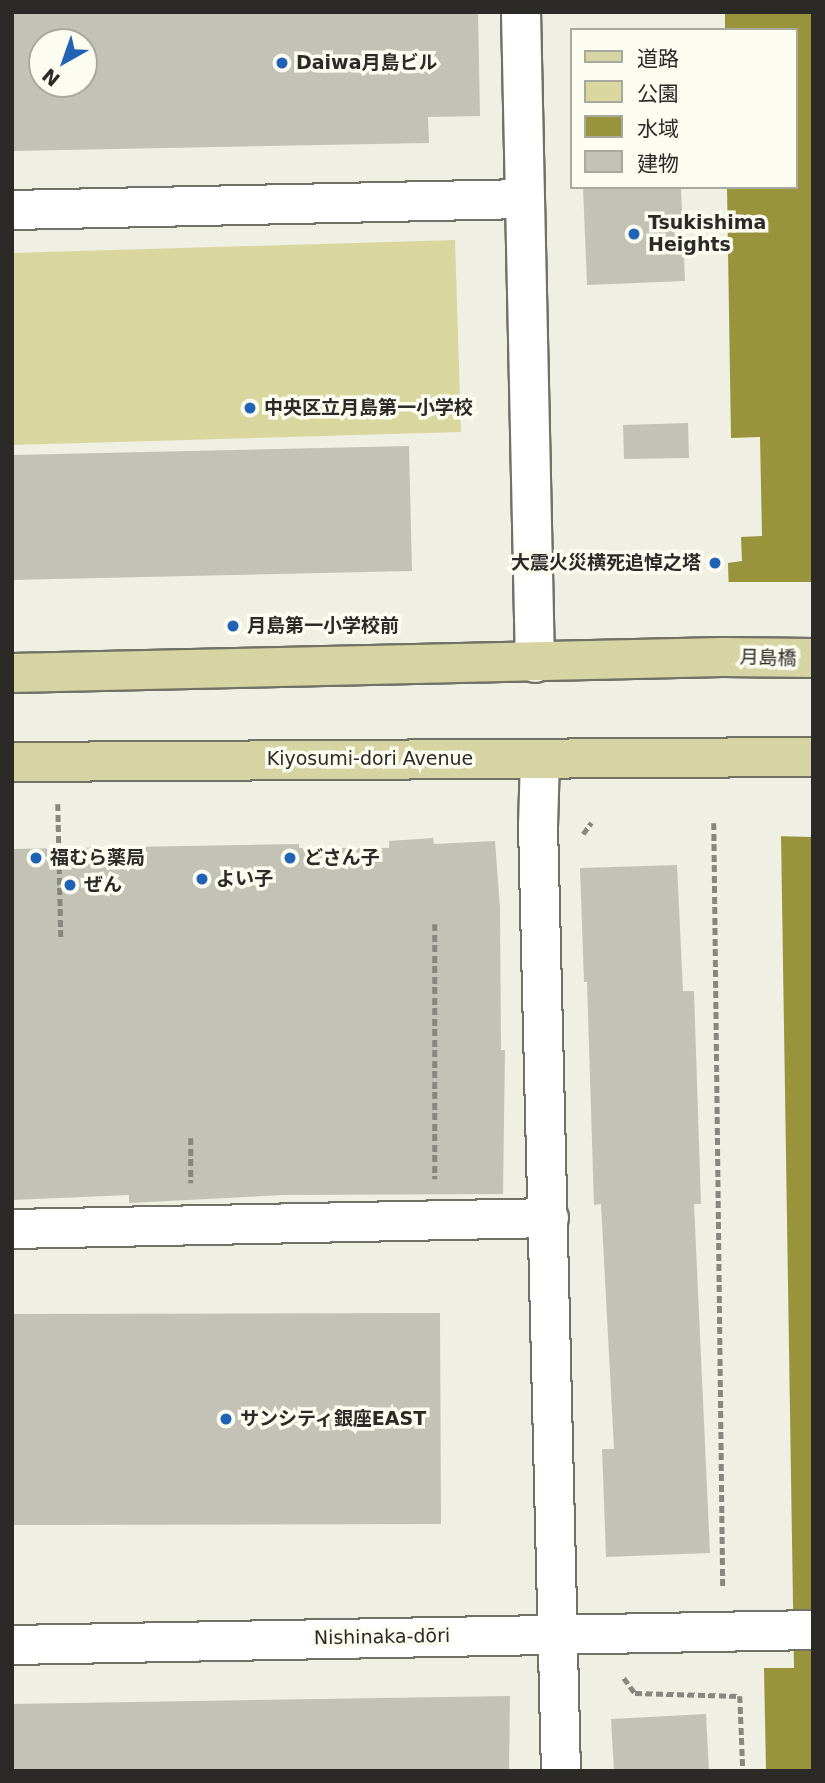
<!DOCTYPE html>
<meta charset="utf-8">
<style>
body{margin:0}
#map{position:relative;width:825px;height:1783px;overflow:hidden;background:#efefe3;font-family:"DejaVu Sans","Noto Sans JP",sans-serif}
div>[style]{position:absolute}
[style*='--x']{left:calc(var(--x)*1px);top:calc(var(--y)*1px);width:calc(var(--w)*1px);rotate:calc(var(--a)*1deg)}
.green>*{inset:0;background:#dad79e}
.water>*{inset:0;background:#99933b}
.pier>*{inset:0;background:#efefe3}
.building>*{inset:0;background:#c2c2b6}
.path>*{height:4.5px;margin-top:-2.25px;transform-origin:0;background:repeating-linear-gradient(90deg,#87867f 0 7px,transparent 0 10.5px)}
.roads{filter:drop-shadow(2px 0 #717166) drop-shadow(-2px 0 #717166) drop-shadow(0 2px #717166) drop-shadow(0 -2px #717166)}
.minor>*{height:38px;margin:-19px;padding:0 19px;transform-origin:19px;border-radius:19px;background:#fff}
.major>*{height:38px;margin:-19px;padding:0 19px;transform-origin:19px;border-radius:19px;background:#d7d4a3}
.dots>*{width:19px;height:19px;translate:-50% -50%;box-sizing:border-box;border:4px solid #fcfcf0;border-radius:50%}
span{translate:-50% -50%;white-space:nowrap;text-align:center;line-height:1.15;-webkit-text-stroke:7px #fcfcf0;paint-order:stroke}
.poi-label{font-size:19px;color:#2b2a26;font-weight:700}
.left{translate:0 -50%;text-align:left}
.right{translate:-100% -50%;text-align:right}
.street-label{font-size:19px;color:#2b2a26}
.frame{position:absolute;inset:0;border:14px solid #2b2a26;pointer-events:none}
.legend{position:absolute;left:570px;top:28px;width:228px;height:161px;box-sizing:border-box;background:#fcfcf0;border:2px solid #a8a89f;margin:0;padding:9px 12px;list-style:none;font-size:21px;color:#2b2a26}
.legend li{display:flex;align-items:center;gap:14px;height:35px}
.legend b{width:35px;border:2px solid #a8a89f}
.north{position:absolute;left:28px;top:28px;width:70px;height:70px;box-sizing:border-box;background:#fcfcf0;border:2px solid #a8a89f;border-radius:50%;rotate:220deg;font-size:19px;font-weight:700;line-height:28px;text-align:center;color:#2b2a26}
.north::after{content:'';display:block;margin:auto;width:24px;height:32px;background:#2063b4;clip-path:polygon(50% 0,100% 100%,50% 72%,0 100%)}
</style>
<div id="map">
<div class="green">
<i style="clip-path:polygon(455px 240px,461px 432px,12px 445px,12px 253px)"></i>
</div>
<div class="water">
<i style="clip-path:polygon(725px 12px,813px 12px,813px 1771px,766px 1771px,764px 1668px,794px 1668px,781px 835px,736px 834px,728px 563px,742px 561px,741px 537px,762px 536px,760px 437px,731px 438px,727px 187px,795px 187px,795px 30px,725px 30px)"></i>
</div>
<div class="pier">
<i style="clip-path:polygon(725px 582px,813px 582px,813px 837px,732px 835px)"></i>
</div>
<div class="building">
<i style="clip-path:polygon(evenodd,12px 12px,478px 12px,480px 116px,428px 117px,429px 143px,12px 151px,12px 12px,42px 42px,84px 42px,84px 84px,42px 84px,42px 42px)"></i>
<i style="clip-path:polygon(583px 187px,681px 187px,685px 281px,587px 285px)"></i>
<i style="clip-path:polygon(688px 423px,689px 458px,624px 459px,623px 425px)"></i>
<i style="clip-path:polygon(409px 446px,412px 571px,12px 580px,12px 455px)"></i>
<i style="clip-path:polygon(433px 838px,434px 844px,495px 841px,500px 908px,501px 1050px,505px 1050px,503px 1194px,283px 1195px,129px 1203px,129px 1195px,12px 1200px,12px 849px,299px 844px,299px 848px,389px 848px,389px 841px)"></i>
<i style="clip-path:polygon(677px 865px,683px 991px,694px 991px,701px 1204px,694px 1204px,710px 1553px,606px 1557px,602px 1449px,614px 1449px,601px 1204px,594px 1205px,587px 982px,584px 982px,580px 868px)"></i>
<i style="clip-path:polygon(440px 1313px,441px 1524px,12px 1525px,12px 1314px)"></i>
<i style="clip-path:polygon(510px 1696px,509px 1771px,12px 1771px,12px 1704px)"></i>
<i style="clip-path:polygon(706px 1714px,709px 1771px,614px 1771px,611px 1719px)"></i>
</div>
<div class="path">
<i style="--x:58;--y:804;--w:135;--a:88.7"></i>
<i style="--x:714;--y:823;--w:765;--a:89.33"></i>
<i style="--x:583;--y:834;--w:14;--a:-54"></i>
<i style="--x:435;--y:924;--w:255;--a:90"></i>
<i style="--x:191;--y:1138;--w:45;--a:90"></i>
<i style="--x:624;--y:1678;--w:19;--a:54"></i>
<i style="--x:635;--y:1693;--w:105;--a:1.6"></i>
<i style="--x:740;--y:1696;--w:75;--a:87.7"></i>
</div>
<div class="roads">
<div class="minor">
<i style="--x:521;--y:12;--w:651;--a:88.77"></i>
<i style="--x:12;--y:210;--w:513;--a:-1.23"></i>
<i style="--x:540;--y:759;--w:66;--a:91.7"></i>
<i style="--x:538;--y:825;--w:946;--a:88.61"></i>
<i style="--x:12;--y:1229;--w:537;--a:-1.17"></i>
<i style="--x:12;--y:1645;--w:801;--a:-1.07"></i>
</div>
<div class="major">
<i style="--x:12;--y:673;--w:711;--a:-1.29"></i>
<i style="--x:723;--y:657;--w:90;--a:0.6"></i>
<i style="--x:12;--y:762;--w:801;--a:-0.36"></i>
</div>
</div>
<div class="dots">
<i style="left:282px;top:63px;background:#2063b4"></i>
<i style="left:634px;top:234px;background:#2063b4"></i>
<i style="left:250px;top:408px;background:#2063b4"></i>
<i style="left:715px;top:563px;background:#2063b4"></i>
<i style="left:233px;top:626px;background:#2063b4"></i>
<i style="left:36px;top:858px;background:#2063b4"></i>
<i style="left:290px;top:858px;background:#2063b4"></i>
<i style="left:202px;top:879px;background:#2063b4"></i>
<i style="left:70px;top:885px;background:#2063b4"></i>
<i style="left:226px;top:1419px;background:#2063b4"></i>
</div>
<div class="poi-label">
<span class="left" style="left:296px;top:63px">Daiwa月島ビル</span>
<span class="left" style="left:648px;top:234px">Tsukishima<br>Heights</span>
<span class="left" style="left:264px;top:408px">中央区立月島第一小学校</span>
<span class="right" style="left:701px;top:563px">大震火災横死追悼之塔</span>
<span class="left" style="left:247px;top:626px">月島第一小学校前</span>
<span class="left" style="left:50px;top:858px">福むら薬局</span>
<span class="left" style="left:304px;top:858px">どさん子</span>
<span class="left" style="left:216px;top:879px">よい子</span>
<span class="left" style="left:84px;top:885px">ぜん</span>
<span class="left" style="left:240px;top:1419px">サンシティ銀座EAST</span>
</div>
<div class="street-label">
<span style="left:768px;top:658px;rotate:1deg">月島橋</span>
<span style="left:370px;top:759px">Kiyosumi-dori Avenue</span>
<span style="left:382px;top:1637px;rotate:-1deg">Nishinaka-dōri</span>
</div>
<div class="frame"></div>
<ul class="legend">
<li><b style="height:9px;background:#d7d4a3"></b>道路</li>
<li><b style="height:19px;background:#dad79e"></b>公園</li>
<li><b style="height:19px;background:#99933b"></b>水域</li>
<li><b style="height:19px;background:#c2c2b6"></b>建物</li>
</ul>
<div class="north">N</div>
</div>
